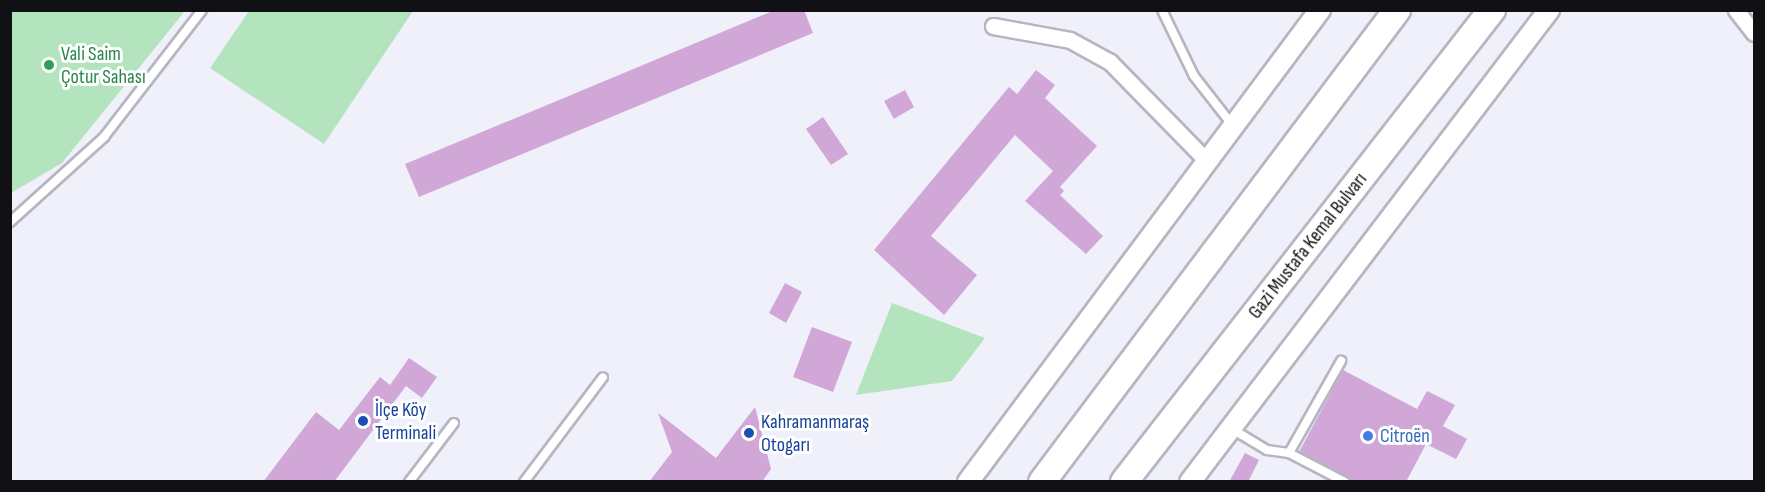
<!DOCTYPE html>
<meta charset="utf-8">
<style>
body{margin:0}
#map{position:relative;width:1765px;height:492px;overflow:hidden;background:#f0f0fb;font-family:"Sofia Sans Condensed",sans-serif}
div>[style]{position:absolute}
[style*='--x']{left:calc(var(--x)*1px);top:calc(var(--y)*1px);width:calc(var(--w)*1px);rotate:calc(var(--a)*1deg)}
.green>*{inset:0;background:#b4e4bd}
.building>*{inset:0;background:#d1a7d8}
.roads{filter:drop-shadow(2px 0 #b5b6c1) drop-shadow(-2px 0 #b5b6c1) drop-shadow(0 2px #b5b6c1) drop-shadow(0 -2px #b5b6c1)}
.service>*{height:8px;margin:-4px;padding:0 4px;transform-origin:4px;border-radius:4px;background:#fff}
.minor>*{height:15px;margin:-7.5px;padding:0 7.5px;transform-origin:7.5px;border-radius:7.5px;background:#fff}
.tertiary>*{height:20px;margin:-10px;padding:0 10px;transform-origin:10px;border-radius:10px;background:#fff}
.trunk>*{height:26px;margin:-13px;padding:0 13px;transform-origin:13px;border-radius:13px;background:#fff}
.dots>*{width:16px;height:16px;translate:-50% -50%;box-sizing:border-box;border:3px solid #fff;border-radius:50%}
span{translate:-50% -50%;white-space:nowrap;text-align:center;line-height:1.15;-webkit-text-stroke:6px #fff;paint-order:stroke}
.leisure-label{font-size:20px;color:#27864d}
.left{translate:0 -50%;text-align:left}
.street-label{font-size:20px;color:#111115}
.transit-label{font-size:20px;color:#164399}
.shop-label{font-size:20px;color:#366cbe}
.frame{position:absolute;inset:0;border:12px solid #111115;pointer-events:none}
</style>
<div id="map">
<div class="green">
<i style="clip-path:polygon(11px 10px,185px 11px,62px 163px,11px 193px)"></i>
<i style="clip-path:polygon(249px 11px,249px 10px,413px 11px,324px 144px,210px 68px)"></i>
<i style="clip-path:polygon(892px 303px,985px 338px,952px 381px,856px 395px)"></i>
</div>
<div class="building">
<i style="clip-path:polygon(775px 10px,804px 10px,813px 33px,419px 197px,405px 164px)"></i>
<i style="clip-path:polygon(1036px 70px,1055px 85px,1045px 98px,1097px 146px,1060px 187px,1064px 191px,1060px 195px,1103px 236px,1086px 254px,1025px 201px,1053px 171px,1015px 135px,931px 236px,977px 275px,944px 315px,874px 250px,1009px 87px,1017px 94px)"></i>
<i style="clip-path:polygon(905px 90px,914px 107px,894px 119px,884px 101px)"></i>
<i style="clip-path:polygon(823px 117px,848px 154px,831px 165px,806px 129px)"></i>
<i style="clip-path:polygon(785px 283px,802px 292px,786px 323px,769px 313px)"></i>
<i style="clip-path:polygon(812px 327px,852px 342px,833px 392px,793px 377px)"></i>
<i style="clip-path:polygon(409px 358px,437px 377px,422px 398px,406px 386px,334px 482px,263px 482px,316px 412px,339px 430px,380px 377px,390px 385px)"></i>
<i style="clip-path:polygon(1343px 370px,1417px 409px,1427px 391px,1455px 405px,1443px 426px,1467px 439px,1456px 459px,1426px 444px,1406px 482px,1355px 482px,1299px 452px)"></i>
<i style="clip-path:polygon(755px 407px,771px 469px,762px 482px,649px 482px,672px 452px,658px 413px,716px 458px)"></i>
<i style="clip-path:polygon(1245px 453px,1259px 460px,1248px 482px,1229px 482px)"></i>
</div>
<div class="roads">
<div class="service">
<i style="--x:1162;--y:10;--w:73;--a:64.1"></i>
<i style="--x:1194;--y:76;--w:63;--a:52"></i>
<i style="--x:10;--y:222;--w:127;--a:-42.1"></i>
<i style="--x:104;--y:137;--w:160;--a:-52.3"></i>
<i style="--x:1232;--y:429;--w:41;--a:31"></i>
<i style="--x:1267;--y:450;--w:22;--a:8"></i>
<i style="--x:1289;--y:453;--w:63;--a:27.4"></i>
<i style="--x:1289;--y:453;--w:106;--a:-60.5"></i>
<i style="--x:409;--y:482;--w:74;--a:-52.7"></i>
<i style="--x:524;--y:482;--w:131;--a:-53"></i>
</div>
<div class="minor">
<i style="--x:1736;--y:10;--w:29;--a:52"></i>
<i style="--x:993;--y:26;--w:78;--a:10.3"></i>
<i style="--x:1070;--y:40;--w:46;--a:28.8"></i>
<i style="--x:1110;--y:62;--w:140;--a:45.6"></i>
</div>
<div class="tertiary">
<i style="--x:968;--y:482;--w:589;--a:-53.29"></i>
<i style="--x:1190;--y:482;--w:593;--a:-52.74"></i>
</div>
<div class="trunk">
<i style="--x:1042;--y:482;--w:591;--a:-53.05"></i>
<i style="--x:1124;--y:482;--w:599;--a:-52.06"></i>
</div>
</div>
<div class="dots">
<i style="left:49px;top:65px;background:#2e9e5b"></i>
<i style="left:363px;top:421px;background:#1a4fb4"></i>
<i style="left:749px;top:433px;background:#1a4fb4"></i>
<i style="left:1368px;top:436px;background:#3f7fe0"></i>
</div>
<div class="leisure-label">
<span class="left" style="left:61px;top:66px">Vali Saim<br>Çotur Sahası</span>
</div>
<div class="street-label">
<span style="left:1308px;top:246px;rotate:-52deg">Gazi Mustafa Kemal Bulvarı</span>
</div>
<div class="transit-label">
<span class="left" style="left:375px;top:422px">İlçe Köy<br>Terminali</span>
<span class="left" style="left:761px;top:434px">Kahramanmaraş<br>Otogarı</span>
</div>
<div class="shop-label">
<span class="left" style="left:1380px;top:436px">Citroën</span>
</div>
<div class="frame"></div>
</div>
